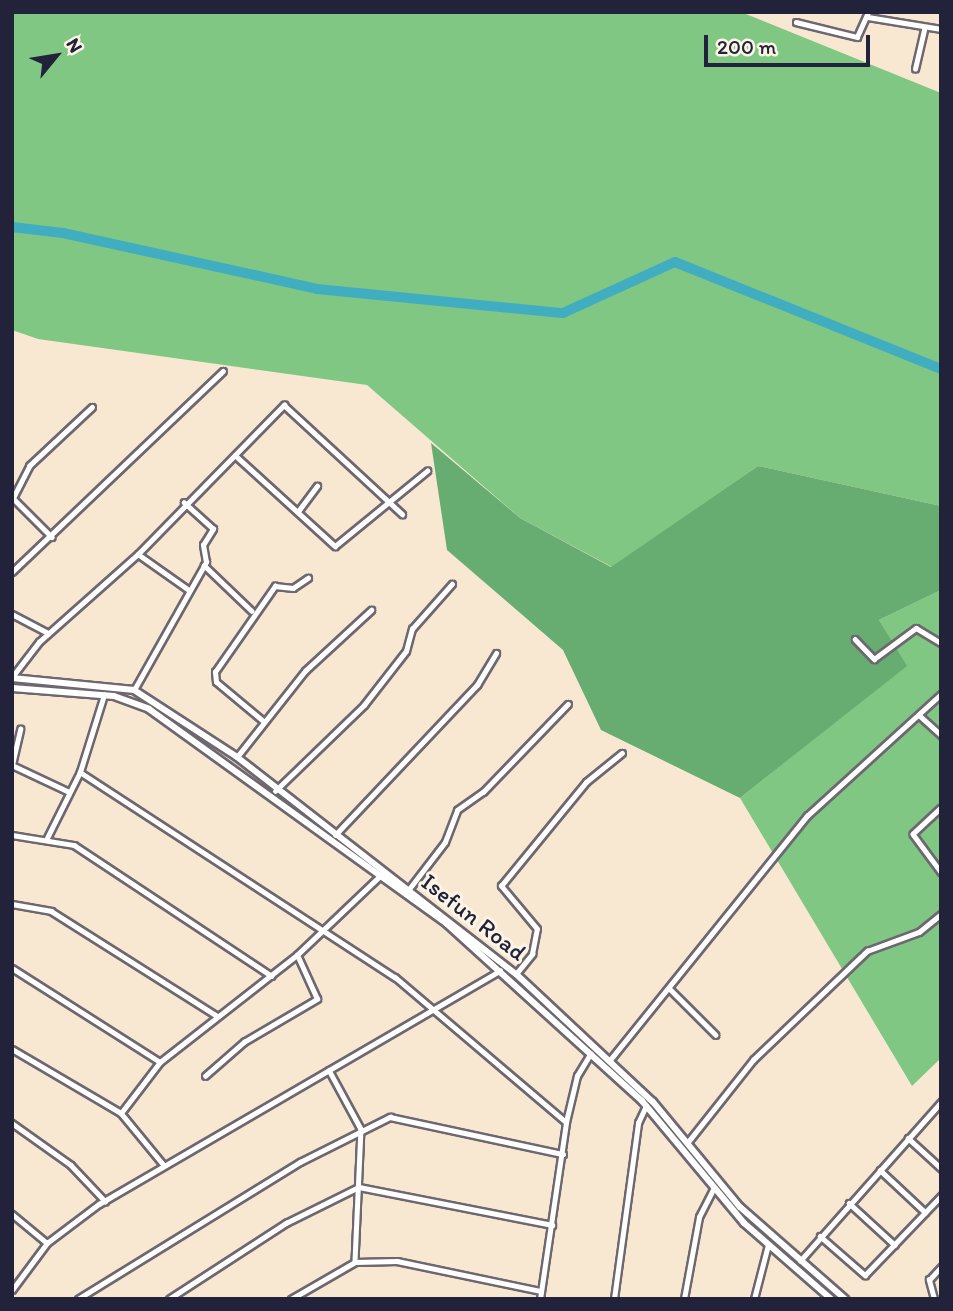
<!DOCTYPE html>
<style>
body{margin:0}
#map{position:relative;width:953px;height:1311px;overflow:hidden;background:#f8e8d1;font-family:Itim,sans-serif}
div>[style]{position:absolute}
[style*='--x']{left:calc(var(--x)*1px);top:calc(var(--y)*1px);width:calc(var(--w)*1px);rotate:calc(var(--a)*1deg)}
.green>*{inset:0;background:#7fc783}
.forest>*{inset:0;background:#67ac71}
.river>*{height:10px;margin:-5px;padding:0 5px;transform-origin:5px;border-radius:5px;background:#41adc0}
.roads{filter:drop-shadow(2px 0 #6d6770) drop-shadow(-2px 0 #6d6770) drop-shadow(0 2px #6d6770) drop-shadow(0 -2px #6d6770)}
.street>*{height:4.5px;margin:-2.25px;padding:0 2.25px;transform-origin:2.25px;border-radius:2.25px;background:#fff}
.secondary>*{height:6px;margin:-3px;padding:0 3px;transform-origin:3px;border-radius:3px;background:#fff}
span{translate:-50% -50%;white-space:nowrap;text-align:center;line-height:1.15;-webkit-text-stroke:6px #fcf5e5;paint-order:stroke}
.street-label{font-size:24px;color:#22223b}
.frame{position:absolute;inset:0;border:14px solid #22223b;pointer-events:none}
.north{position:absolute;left:21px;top:21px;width:70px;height:70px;-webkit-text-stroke:5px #fcf5e5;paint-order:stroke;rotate:60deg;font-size:19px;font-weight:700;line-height:28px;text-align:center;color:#22223b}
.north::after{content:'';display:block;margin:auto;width:24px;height:32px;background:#22223b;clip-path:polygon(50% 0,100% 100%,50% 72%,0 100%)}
.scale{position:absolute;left:704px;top:35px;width:166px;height:32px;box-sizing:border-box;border:4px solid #22223b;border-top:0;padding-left:9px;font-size:21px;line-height:24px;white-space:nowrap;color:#22223b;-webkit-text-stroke:5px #fcf5e5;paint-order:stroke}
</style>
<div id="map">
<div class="green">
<i style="clip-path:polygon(12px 12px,741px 12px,941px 93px,941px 506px,758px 466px,612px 567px,520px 518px,367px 385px,38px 339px,12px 330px)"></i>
<i style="clip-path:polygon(941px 590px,941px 1058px,912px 1086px,740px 798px,906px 666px,879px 620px)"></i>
</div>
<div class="forest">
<i style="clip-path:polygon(431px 443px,520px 518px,611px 567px,758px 466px,941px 506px,941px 590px,879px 620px,907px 666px,740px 798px,601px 730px,563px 650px,447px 550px)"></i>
</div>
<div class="river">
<i style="--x:12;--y:227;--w:51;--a:6.7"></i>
<i style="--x:63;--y:233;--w:260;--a:12.4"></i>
<i style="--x:317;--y:289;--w:247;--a:5.6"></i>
<i style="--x:563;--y:313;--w:123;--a:-24.5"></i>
<i style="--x:675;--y:262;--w:287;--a:21.9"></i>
</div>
<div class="roads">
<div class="street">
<i style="--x:868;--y:17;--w:74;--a:9.3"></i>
<i style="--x:796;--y:22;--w:63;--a:13.8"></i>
<i style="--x:857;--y:37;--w:27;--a:-66"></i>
<i style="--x:915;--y:69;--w:40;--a:-77"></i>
<i style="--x:236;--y:456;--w:134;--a:42.3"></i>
<i style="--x:335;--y:546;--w:119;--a:-39.2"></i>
<i style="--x:13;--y:498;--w:36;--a:-63"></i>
<i style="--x:29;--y:466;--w:86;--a:-43.1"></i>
<i style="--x:13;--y:498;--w:55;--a:45"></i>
<i style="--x:299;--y:510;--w:30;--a:-53"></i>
<i style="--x:138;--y:554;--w:62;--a:35.2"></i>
<i style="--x:204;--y:565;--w:66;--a:43.8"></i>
<i style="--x:12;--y:572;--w:291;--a:-43.6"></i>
<i style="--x:12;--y:614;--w:41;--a:27.8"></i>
<i style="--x:855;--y:639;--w:28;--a:46"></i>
<i style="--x:874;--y:659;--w:52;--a:-36.4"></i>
<i style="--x:916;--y:628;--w:29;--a:31"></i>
<i style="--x:12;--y:677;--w:44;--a:-52.4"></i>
<i style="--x:39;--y:642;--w:132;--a:-41.6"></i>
<i style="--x:138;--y:554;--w:209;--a:-45.6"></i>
<i style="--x:284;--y:405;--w:161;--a:42.7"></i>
<i style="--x:134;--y:690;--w:147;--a:-60.6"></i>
<i style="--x:206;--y:562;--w:17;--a:-100"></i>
<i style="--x:203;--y:545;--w:19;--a:-58"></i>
<i style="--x:213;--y:529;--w:39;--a:-138"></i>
<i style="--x:919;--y:715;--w:30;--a:42"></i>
<i style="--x:264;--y:722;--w:62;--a:-140.2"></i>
<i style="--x:216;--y:682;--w:10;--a:-96"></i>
<i style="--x:215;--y:672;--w:105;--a:-55.1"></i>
<i style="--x:275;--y:586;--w:18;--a:6"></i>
<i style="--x:293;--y:588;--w:18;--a:-34"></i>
<i style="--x:237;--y:757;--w:110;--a:-51.7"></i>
<i style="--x:305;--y:671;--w:90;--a:-42.7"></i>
<i style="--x:12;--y:765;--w:63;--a:25.3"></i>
<i style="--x:12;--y:765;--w:37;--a:-77"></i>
<i style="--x:80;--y:772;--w:376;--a:33.1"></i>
<i style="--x:395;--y:977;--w:224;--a:40.3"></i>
<i style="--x:275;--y:791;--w:124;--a:-44"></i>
<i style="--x:364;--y:705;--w:68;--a:-52.1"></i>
<i style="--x:406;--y:651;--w:23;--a:-75"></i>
<i style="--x:412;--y:629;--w:60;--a:-48.4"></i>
<i style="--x:941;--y:808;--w:38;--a:137"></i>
<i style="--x:913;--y:834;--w:47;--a:53.6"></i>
<i style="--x:12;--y:835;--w:63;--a:9.2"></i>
<i style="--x:74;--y:845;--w:237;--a:33.5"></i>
<i style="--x:335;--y:835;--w:207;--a:-46.6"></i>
<i style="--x:477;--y:685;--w:37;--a:-59"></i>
<i style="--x:47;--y:838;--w:74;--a:-63.4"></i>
<i style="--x:80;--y:772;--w:81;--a:-72.7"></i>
<i style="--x:409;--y:889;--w:59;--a:-52.5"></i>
<i style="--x:445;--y:842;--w:34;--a:-69"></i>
<i style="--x:457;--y:810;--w:32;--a:-35"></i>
<i style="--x:483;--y:792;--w:122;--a:-46"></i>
<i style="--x:12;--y:904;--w:40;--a:10"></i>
<i style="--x:51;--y:911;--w:196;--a:32.3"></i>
<i style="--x:12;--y:968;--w:175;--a:32.4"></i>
<i style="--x:516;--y:974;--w:26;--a:-51"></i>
<i style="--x:532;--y:954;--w:25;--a:-79"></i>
<i style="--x:537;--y:929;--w:56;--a:-129.9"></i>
<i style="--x:501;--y:886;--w:134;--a:-50.7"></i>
<i style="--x:586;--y:782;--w:46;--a:-38.9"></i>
<i style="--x:669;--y:988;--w:66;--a:45"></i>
<i style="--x:12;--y:1049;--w:126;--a:30.4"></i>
<i style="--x:121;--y:1113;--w:66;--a:50.5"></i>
<i style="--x:610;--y:1060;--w:314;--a:-51.1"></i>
<i style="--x:807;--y:816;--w:181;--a:-42.3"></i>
<i style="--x:329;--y:1070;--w:67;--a:61.5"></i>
<i style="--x:361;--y:1129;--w:133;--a:92.6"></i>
<i style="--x:205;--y:1076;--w:52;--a:-41.1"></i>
<i style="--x:244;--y:1042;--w:85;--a:-30.5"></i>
<i style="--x:317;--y:999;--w:48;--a:-114.4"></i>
<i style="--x:121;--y:1113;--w:64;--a:-52.6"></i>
<i style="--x:160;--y:1062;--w:174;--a:-38"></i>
<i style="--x:297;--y:955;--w:117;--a:-43.6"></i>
<i style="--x:12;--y:1123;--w:72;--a:35.4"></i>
<i style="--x:71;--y:1165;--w:50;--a:46.6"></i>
<i style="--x:908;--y:1138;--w:45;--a:42.3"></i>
<i style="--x:688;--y:1142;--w:105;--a:-51.6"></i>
<i style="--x:753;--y:1060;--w:158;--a:-43.7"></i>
<i style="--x:867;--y:951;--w:55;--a:-20.1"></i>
<i style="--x:919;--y:932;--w:28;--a:-39"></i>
<i style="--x:880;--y:1170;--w:62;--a:43"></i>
<i style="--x:849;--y:1203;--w:62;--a:42.4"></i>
<i style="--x:12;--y:1214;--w:45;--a:39.6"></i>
<i style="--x:820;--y:1236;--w:60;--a:40.9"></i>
<i style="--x:865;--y:1275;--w:110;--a:-46.1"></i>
<i style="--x:800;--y:1261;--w:213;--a:-48.4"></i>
<i style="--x:12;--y:1290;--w:59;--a:-53.3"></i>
<i style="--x:47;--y:1243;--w:65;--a:-36.9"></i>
<i style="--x:99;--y:1204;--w:464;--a:-30.2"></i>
<i style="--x:78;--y:1299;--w:261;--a:-31.7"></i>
<i style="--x:300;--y:1162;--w:101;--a:-26.6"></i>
<i style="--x:390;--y:1117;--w:177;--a:12.1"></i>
<i style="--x:169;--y:1299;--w:140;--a:-33"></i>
<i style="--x:286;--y:1223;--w:81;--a:-26.3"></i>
<i style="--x:359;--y:1187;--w:197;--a:11.1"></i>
<i style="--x:291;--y:1299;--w:74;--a:-30"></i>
<i style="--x:355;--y:1262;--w:42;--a:-1.4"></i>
<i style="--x:397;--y:1261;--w:147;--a:11.8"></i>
<i style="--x:540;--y:1299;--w:179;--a:-81.6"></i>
<i style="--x:566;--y:1122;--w:47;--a:-76.6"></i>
<i style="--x:577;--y:1076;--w:26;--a:-59"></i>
<i style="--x:614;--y:1299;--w:178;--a:-82.2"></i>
<i style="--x:638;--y:1123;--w:19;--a:-65"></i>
<i style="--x:684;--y:1299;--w:83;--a:-79.6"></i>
<i style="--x:699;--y:1217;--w:33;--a:-63"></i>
<i style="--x:754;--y:1299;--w:56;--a:-75.5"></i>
<i style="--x:934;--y:1299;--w:20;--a:-105"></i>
<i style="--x:929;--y:1280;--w:18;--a:-47"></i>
</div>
<div class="secondary">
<i style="--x:12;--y:678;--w:123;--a:5.6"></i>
<i style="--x:134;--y:690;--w:123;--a:33"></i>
<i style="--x:237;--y:757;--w:353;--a:37.9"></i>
<i style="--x:516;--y:974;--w:187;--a:43.1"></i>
<i style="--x:653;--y:1102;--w:136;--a:50.4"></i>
<i style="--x:740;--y:1207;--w:140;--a:41.2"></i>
<i style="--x:12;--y:688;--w:102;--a:4.5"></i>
<i style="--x:114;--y:696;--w:37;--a:20"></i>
<i style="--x:149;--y:709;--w:367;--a:35.8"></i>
<i style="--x:447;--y:924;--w:263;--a:42.2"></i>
<i style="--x:642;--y:1101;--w:159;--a:50.1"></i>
<i style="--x:744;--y:1223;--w:116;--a:41.1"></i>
</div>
</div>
<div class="street-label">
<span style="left:474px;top:917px;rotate:38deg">Isefun Road</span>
</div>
<div class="frame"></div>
<div class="north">N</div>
<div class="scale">200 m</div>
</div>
